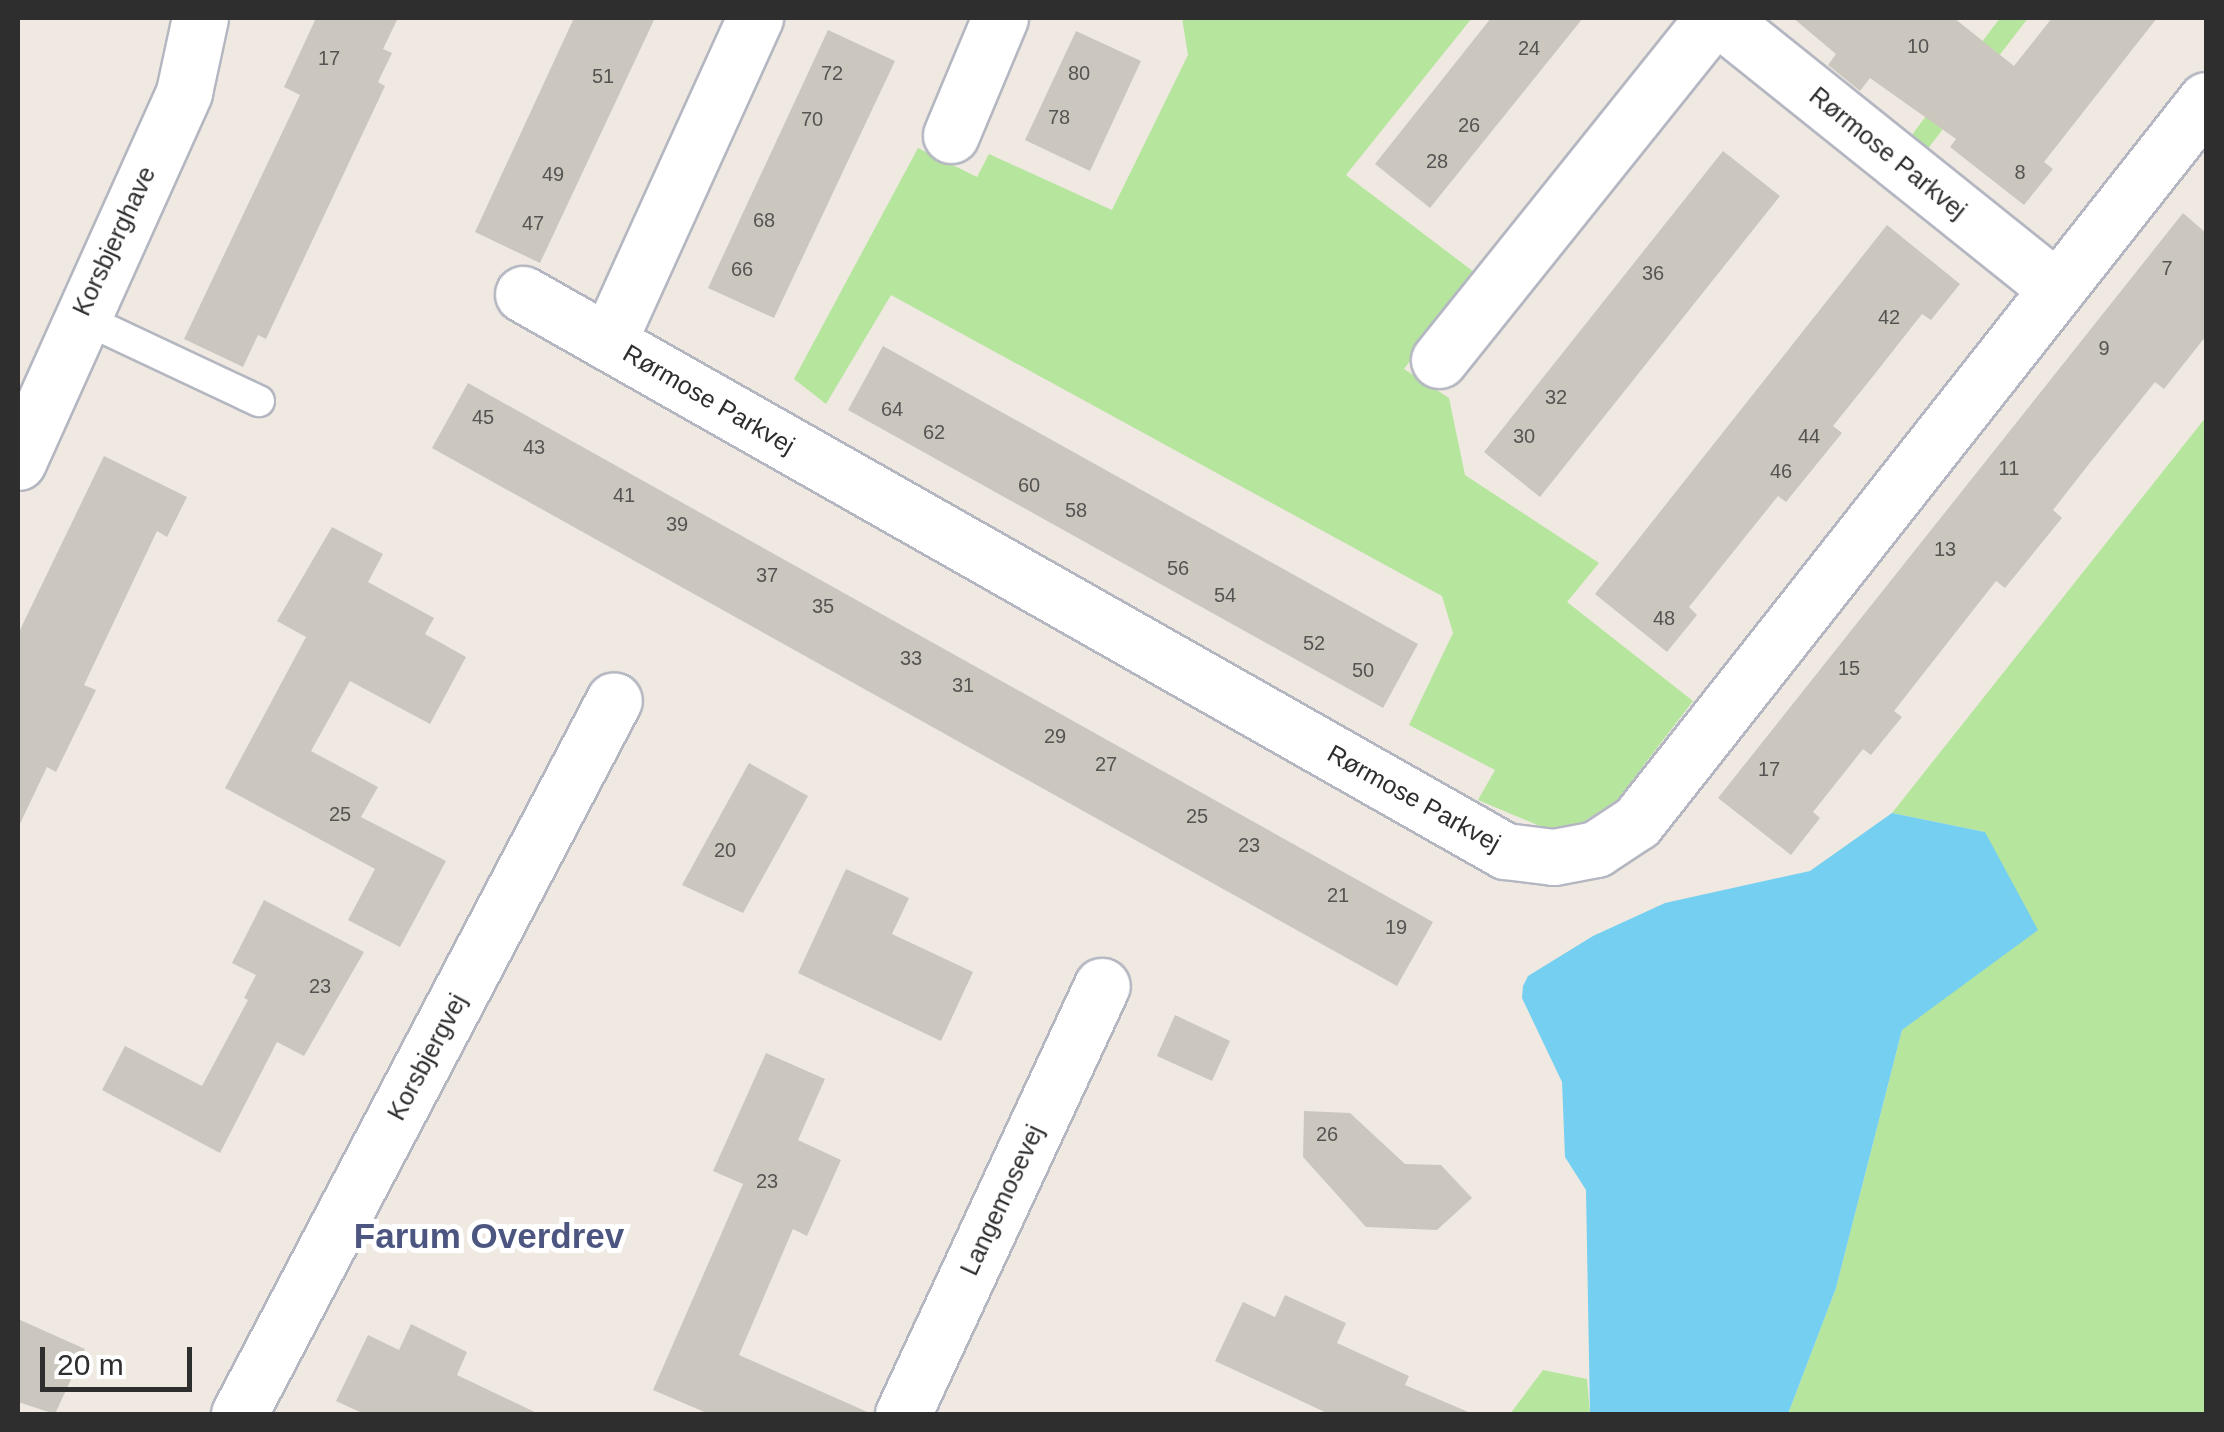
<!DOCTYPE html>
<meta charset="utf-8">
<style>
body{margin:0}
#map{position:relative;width:2224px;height:1432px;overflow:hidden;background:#efe9e1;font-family:Helvetica,sans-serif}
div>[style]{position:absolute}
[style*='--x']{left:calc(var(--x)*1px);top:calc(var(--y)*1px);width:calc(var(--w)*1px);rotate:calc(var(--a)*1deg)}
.green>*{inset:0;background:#b6e59e}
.water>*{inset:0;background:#75cff0}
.building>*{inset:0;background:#cbc7bf}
.roads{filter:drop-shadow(2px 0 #b4b7c1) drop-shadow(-2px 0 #b4b7c1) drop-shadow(0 2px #b4b7c1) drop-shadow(0 -2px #b4b7c1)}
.service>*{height:30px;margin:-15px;padding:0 15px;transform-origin:15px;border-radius:15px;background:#fff}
.minor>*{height:55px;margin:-27.5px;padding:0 27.5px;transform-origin:27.5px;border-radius:27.5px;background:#fff}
span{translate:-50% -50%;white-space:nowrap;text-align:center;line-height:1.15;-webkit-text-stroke:10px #fff;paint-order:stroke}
.number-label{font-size:20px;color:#555452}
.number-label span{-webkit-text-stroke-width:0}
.street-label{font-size:25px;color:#2e2e2e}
.district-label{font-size:35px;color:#4d5680;font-weight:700}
.frame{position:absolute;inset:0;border:20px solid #2e2e2e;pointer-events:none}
.scale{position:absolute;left:40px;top:1347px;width:152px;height:45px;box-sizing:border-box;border:5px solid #2e2e2e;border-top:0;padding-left:12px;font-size:30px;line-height:35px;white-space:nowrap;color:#2e2e2e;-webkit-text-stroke:8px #fff;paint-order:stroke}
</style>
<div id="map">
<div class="green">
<i style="clip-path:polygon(1182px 18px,1472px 18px,1346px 175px,1474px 272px,1404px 369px,1449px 398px,1465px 475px,1599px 563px,1567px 602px,1693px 701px,1617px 800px,1577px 826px,1554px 832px,1478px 800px,1495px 770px,1409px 725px,1453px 633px,1442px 596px,891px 295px,826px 404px,794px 379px,918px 148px,977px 177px,989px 154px,1112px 210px,1188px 55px)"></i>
<i style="clip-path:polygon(2000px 18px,2028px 18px,1923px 155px,1908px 140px)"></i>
<i style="clip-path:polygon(2206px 417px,2206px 1414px,1788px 1414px,1836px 1288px,1902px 1030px,1965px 978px,1985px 832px,1892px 813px)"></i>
<i style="clip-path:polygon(1543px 1370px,1587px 1379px,1590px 1414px,1510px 1414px)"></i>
</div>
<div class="water">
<i style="clip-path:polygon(1892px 813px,1985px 832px,2038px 930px,1902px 1030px,1836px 1288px,1788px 1414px,1590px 1414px,1586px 1190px,1565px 1157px,1562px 1082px,1522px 998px,1523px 986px,1528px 976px,1593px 936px,1665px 903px,1810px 871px)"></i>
</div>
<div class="building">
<i style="clip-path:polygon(316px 18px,398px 18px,383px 49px,392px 53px,378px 82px,385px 86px,266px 339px,258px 335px,243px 367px,184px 339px,300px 95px,284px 87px)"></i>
<i style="clip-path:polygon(574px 18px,655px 18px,540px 263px,475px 232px)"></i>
<i style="clip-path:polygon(1491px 18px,1583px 18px,1430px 208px,1375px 164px)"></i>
<i style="clip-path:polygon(1793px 18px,1954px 18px,2014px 66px,2052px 18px,2157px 18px,2044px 162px,2053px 169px,2024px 205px,1950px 147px,1956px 139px,1870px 78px,1860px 91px,1828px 65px,1836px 54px)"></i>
<i style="clip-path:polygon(828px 30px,895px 61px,774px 318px,708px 288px)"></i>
<i style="clip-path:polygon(1076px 31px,1141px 61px,1090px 171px,1025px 140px)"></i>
<i style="clip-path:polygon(1723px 151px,1780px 196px,1540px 497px,1484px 452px)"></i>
<i style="clip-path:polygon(2183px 213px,2206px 233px,2206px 336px,2164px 389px,2155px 382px,2089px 464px,2053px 510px,2062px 518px,2005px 588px,1996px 581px,1894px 711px,1902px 717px,1871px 755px,1863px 749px,1813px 812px,1820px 818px,1791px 855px,1718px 798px)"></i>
<i style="clip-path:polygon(1887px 225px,1960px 284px,1931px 320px,1922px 314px,1870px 380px,1833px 426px,1842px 433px,1786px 502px,1778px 496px,1689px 607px,1697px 615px,1667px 652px,1595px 594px)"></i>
<i style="clip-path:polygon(883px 346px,1418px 644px,1383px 708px,848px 410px)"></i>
<i style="clip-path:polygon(468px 383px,1433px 922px,1397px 986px,432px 448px)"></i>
<i style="clip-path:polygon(104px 456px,187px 497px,167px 537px,157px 531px,84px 685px,96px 690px,56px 772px,47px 767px,18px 828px,18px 634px)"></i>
<i style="clip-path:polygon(332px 527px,383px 554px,368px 582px,434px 618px,425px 634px,466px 657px,430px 724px,350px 681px,311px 751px,378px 787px,361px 817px,446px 861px,400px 947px,348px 920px,375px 869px,225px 788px,306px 637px,277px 621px)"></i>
<i style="clip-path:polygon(749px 763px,808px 796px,743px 913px,682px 885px)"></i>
<i style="clip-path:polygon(846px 869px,909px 898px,892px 934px,973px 972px,941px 1041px,798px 973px)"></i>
<i style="clip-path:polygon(264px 900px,364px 952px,304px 1056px,277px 1042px,220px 1153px,102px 1090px,125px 1046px,202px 1086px,248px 1000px,244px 998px,256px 975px,232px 963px)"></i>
<i style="clip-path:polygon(1175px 1015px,1230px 1041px,1212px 1081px,1157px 1056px)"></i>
<i style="clip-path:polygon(766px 1053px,825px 1079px,798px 1140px,841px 1160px,807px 1236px,793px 1229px,739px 1355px,872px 1414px,709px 1414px,653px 1390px,743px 1184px,713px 1171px)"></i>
<i style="clip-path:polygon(1304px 1111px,1350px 1113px,1405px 1164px,1441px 1165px,1472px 1198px,1437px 1230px,1366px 1227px,1303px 1157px)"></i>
<i style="clip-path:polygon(1285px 1295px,1346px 1323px,1337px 1343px,1409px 1376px,1405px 1385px,1473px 1414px,1329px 1414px,1215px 1361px,1243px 1302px,1275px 1317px)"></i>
<i style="clip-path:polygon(18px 1319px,85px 1349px,55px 1414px,18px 1402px)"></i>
<i style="clip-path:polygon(411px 1324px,467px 1352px,457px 1375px,539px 1414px,364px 1414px,336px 1401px,368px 1335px,399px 1350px)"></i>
</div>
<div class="roads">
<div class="service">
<i style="--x:78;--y:316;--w:200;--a:25.2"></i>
</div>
<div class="minor">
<i style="--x:1719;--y:18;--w:433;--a:38.7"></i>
<i style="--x:951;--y:135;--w:127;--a:-67.3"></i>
<i style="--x:523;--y:294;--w:1129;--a:29.56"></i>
<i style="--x:1505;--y:851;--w:49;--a:7"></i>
<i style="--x:1554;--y:857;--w:43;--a:-10.8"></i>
<i style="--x:1596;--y:849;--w:49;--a:-33.4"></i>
<i style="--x:1637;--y:822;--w:919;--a:-51.76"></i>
<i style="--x:608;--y:342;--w:356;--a:-65.6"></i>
<i style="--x:1439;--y:360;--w:438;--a:-51.3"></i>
<i style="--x:18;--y:462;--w:406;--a:-65.8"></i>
<i style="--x:184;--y:92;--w:76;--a:-77.8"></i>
<i style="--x:239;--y:1414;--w:806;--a:-62.29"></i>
<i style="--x:903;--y:1414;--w:472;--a:-65.1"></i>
</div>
</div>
<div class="number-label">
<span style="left:1918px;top:46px">10</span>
<span style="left:1529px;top:48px">24</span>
<span style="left:329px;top:58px">17</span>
<span style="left:832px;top:73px">72</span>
<span style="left:1079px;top:73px">80</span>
<span style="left:603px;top:76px">51</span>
<span style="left:1059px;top:117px">78</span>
<span style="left:812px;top:119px">70</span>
<span style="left:1469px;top:125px">26</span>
<span style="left:1437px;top:161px">28</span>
<span style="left:2020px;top:172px">8</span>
<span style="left:553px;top:174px">49</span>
<span style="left:764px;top:220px">68</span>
<span style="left:533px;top:223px">47</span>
<span style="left:2167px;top:268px">7</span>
<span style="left:742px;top:269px">66</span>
<span style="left:1653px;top:273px">36</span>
<span style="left:1889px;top:317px">42</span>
<span style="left:2104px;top:348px">9</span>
<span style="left:1556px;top:397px">32</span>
<span style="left:892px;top:409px">64</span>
<span style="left:483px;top:417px">45</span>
<span style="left:934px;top:432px">62</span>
<span style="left:1524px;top:436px">30</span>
<span style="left:1809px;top:436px">44</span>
<span style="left:534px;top:447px">43</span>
<span style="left:2009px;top:468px">11</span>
<span style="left:1781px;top:471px">46</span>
<span style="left:1029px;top:485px">60</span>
<span style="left:624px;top:495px">41</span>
<span style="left:1076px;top:510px">58</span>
<span style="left:677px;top:524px">39</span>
<span style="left:1945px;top:549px">13</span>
<span style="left:1178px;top:568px">56</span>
<span style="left:767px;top:575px">37</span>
<span style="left:1225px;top:595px">54</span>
<span style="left:823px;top:606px">35</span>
<span style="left:1664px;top:618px">48</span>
<span style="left:1314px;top:643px">52</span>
<span style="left:911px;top:658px">33</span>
<span style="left:1849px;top:668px">15</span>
<span style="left:1363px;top:670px">50</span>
<span style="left:963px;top:685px">31</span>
<span style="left:1055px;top:736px">29</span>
<span style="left:1106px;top:764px">27</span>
<span style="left:1769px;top:769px">17</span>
<span style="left:340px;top:814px">25</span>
<span style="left:1197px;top:816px">25</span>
<span style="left:1249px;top:845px">23</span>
<span style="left:725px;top:850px">20</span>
<span style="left:1338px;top:895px">21</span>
<span style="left:1396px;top:927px">19</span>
<span style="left:320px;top:986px">23</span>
<span style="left:1327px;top:1134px">26</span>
<span style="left:767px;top:1181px">23</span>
</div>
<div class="street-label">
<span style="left:1888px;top:153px;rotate:39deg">Rørmose Parkvej</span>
<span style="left:114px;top:241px;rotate:-65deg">Korsbjerghave</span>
<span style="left:709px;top:399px;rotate:30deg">Rørmose Parkvej</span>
<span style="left:1414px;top:798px;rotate:29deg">Rørmose Parkvej</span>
<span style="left:427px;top:1057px;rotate:-62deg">Korsbjergvej</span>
<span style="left:1002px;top:1200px;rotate:-65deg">Langemosevej</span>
</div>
<div class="district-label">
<span style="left:489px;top:1236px">Farum Overdrev</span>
</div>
<div class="frame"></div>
<div class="scale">20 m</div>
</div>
